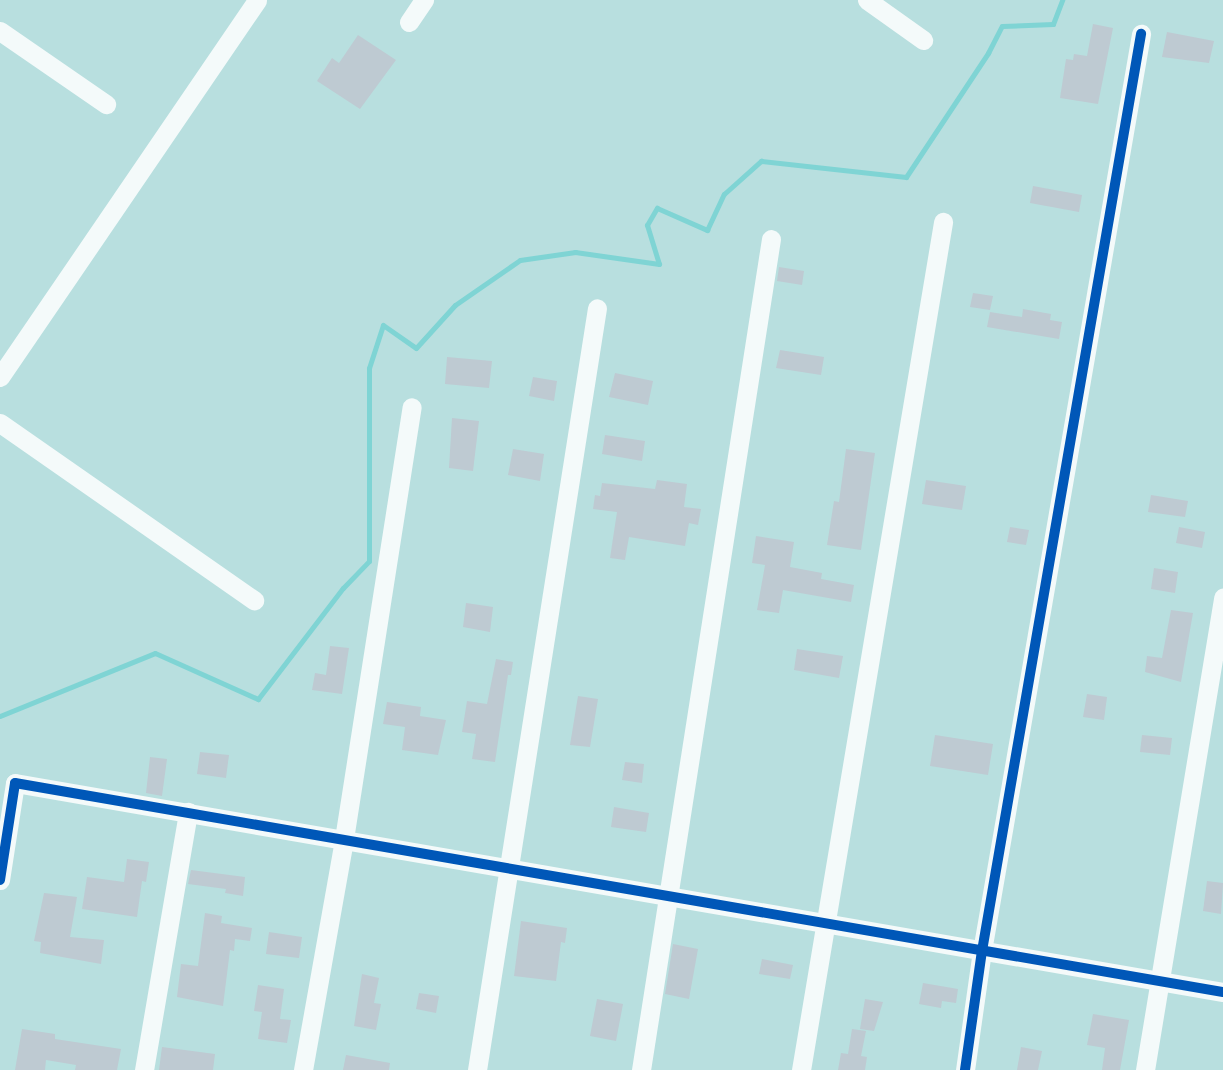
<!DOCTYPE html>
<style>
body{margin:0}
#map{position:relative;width:1223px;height:1070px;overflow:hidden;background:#b8dfdf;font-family:"Fira Sans Condensed",sans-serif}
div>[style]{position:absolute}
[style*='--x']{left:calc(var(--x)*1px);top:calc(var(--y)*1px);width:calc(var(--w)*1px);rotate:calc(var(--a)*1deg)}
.stream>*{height:5px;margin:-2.5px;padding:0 2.5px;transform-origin:2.5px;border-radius:2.5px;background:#7fd4d4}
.building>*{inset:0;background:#becad2}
.street>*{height:19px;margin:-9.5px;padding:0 9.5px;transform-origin:9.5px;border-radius:9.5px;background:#f4fafa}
.cycleway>*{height:10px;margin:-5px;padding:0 5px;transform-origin:5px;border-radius:5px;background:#0057b8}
span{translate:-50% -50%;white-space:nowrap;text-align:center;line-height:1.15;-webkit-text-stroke:5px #a8efee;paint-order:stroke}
</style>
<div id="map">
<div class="stream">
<i style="--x:0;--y:716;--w:167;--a:-22.1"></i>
<i style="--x:155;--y:653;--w:113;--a:24.1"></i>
<i style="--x:258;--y:699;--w:140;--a:-52.6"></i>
<i style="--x:343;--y:588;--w:37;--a:-46"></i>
<i style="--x:369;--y:561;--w:193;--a:-90"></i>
<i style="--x:369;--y:368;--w:45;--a:-72"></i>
<i style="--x:383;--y:325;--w:40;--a:34.9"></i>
<i style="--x:416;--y:348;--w:58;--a:-47.8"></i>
<i style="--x:455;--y:305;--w:79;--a:-34.7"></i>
<i style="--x:520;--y:260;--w:56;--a:-8.3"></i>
<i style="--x:575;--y:252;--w:85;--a:8.1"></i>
<i style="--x:659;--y:264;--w:41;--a:-107.1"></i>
<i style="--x:647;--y:225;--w:20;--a:-60"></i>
<i style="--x:657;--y:208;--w:55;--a:23.7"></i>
<i style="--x:707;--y:230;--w:40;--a:-65"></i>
<i style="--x:724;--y:194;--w:50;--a:-41.7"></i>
<i style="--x:761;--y:161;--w:146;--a:6.3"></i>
<i style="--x:906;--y:177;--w:149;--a:-56.5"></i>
<i style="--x:988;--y:53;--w:30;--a:-63"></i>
<i style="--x:1002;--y:26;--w:51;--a:-2.2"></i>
<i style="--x:1053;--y:24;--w:26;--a:-69"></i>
</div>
<div class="building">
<i style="clip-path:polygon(1093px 24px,1113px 28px,1098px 104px,1060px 98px,1066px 59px,1073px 60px,1074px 54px,1087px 56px)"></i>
<i style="clip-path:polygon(1167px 32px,1214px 41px,1209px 63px,1162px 57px)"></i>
<i style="clip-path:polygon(358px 35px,396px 60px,360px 109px,317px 81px,332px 58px,339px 63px)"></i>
<i style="clip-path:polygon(1033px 186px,1082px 195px,1079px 212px,1030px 203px)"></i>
<i style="clip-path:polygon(779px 267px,804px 271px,802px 285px,777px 281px)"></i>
<i style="clip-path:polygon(973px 293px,993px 296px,990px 310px,970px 307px)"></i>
<i style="clip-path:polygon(1023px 309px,1051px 314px,1050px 320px,1062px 322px,1059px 339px,987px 327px,990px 312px,1022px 317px)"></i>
<i style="clip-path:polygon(780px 350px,824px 357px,821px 375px,776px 368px)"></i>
<i style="clip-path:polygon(447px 357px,492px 361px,489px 388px,445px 384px)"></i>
<i style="clip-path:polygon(615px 373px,653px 381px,648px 405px,609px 397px)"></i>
<i style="clip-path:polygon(533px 377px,557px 381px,554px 401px,529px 396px)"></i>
<i style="clip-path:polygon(452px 418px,479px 421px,473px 471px,449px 468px)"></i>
<i style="clip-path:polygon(605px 435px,645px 441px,642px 461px,602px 454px)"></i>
<i style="clip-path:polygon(513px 449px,544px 454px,540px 481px,508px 475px)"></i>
<i style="clip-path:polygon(846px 449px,875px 453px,861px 550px,827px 545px,834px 501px,839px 502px)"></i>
<i style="clip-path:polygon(657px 480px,687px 484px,684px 507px,701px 509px,698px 525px,689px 523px,685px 546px,629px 537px,625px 560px,610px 558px,617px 512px,593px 509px,595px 495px,600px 496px,602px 483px,655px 489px)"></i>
<i style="clip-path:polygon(926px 480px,966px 486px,962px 510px,922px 504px)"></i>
<i style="clip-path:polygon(1151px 495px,1188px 501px,1185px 517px,1148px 512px)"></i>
<i style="clip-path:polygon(1010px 527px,1029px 530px,1026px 545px,1007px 542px)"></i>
<i style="clip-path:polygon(1179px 527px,1205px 532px,1202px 548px,1176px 543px)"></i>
<i style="clip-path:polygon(756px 536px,794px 542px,790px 567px,822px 573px,821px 579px,854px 585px,851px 602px,783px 590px,779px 613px,757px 610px,765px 565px,752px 563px)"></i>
<i style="clip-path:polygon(1154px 568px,1178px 572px,1175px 593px,1151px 589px)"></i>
<i style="clip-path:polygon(466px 603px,493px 607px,490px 632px,463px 627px)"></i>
<i style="clip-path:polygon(1171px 610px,1193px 613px,1181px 682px,1145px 672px,1147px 656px,1162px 658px)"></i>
<i style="clip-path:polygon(330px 646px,349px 648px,342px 694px,312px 690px,315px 673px,326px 675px)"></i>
<i style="clip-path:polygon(797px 649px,843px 656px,839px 678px,794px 670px)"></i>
<i style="clip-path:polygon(496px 659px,513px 662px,511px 675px,508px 675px,495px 762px,472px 759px,476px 734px,462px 732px,467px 701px,487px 704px)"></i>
<i style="clip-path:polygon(1087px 694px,1107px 697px,1104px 720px,1083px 717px)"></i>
<i style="clip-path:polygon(578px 696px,598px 699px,590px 747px,570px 745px)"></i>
<i style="clip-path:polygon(387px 702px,421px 707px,420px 716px,446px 720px,438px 755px,402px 750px,405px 727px,383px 724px)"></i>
<i style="clip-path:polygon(935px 735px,993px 744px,988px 775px,930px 766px)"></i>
<i style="clip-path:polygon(1142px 735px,1172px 738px,1170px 755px,1140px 752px)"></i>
<i style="clip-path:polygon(200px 752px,229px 755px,226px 778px,197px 774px)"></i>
<i style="clip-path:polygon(150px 757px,167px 759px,162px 796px,146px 793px)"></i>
<i style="clip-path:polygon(625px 762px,644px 764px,642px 783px,622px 780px)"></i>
<i style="clip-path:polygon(614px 807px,649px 813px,646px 832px,611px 827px)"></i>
<i style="clip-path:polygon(127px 859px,149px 862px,146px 882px,142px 881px,137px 917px,82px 909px,87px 877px,124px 882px)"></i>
<i style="clip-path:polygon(191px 870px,245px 877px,243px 896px,225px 893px,226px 889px,188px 884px)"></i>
<i style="clip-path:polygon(1207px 881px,1223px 883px,1221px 914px,1203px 911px)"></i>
<i style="clip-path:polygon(44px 893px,77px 897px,70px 937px,104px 940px,101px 964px,40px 953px,41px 942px,34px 941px)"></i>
<i style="clip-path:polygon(205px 913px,222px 916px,221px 923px,252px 928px,250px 941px,235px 939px,234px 951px,230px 950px,223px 1006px,177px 997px,181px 964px,198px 966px)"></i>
<i style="clip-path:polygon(521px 921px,567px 928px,565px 943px,561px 942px,556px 981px,514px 976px)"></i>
<i style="clip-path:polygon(269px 932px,302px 937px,299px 958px,266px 954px)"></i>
<i style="clip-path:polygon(673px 944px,698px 949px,689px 999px,665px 994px)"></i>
<i style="clip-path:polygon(762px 959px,793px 965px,790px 979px,759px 974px)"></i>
<i style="clip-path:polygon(362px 974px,379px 978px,374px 1003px,381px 1004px,376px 1030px,354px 1026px)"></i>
<i style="clip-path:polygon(923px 983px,958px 989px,956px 1003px,942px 1001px,941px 1008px,919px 1004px)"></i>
<i style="clip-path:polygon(258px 985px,284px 989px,280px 1019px,291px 1020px,287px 1043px,258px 1039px,262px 1012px,254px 1011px)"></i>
<i style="clip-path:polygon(419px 993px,439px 996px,436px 1013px,416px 1009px)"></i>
<i style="clip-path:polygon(597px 999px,623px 1004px,616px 1041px,590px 1036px)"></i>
<i style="clip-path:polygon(865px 999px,883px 1002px,874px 1031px,860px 1029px)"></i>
<i style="clip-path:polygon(1093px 1014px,1129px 1020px,1120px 1070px,1102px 1070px,1105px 1048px,1087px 1045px)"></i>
<i style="clip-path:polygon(22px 1029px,55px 1034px,55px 1039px,121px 1049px,117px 1070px,75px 1070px,76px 1065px,46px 1060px,45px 1070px,15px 1070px)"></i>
<i style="clip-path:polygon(852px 1029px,866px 1031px,861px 1056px,867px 1057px,865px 1070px,838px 1070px,841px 1053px,848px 1054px)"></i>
<i style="clip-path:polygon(162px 1047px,215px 1054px,213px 1070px,159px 1070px)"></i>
<i style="clip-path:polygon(1021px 1047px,1042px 1051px,1038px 1070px,1017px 1070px)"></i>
<i style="clip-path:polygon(346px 1055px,390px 1063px,389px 1070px,343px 1070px)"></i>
</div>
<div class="street">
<i style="--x:867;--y:0;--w:69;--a:35.5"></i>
<i style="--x:409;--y:22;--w:27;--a:-56"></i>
<i style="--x:0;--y:31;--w:129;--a:34.6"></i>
<i style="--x:0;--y:377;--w:456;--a:-55.7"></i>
<i style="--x:0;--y:423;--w:310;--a:34.9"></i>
<i style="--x:0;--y:880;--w:98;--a:-81.2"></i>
<i style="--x:15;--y:783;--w:1226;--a:9.82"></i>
<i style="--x:144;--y:1070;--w:262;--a:-80.3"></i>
<i style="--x:303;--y:1070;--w:235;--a:-79.9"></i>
<i style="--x:344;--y:839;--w:437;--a:-81.1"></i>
<i style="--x:477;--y:1070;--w:771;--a:-81.05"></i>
<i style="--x:641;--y:1070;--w:841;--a:-81.11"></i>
<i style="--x:801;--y:1070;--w:860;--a:-80.49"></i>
<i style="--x:965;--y:1070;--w:120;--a:-81.9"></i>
<i style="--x:982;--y:951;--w:931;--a:-80.16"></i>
<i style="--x:1145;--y:1070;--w:479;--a:-80.6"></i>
</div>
<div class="cycleway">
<i style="--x:0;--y:880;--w:98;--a:-81.2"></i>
<i style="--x:15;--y:783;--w:1226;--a:9.82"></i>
<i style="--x:965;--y:1070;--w:120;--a:-81.9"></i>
<i style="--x:982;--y:951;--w:931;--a:-80.16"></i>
</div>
</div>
